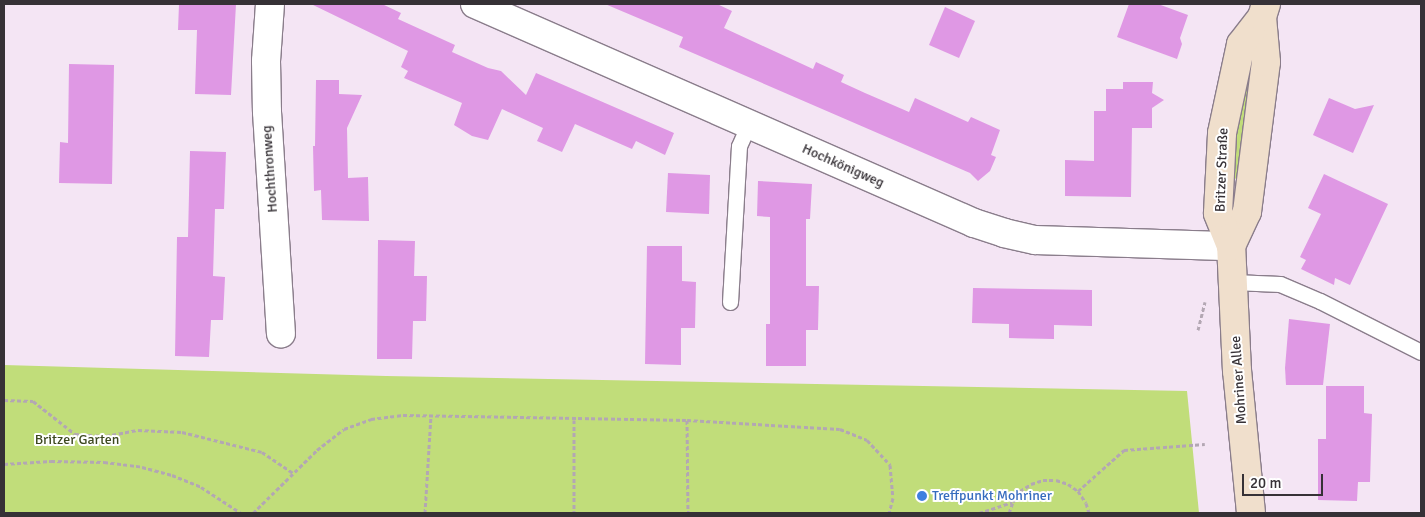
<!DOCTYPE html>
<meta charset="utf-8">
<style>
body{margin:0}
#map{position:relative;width:1425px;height:517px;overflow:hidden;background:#f4e5f4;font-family:Signika,sans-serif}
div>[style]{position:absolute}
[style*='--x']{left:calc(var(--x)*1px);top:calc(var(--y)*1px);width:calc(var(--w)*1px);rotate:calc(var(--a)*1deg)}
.green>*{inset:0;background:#c1dd7a}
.building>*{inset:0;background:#df98e4}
.path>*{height:3px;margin-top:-1.5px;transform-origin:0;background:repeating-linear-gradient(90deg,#b3a7b3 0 4px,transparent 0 6.5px)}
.roads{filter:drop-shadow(1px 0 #8a7d8b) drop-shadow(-1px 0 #8a7d8b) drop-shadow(0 1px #8a7d8b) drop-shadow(0 -1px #8a7d8b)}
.service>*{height:15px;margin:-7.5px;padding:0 7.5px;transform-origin:7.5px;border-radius:7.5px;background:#fff}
.minor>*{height:28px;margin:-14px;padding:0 14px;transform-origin:14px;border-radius:14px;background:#fff}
.secondary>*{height:28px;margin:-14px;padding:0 14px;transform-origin:14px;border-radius:14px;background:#f0dfcc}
.dots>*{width:14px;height:14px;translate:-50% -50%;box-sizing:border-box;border:2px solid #fff;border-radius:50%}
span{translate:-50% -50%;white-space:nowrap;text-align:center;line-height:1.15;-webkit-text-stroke:4px #fff;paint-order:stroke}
.street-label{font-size:14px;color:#363136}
.park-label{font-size:14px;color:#3d481f}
.shop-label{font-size:14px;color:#366cbe}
.left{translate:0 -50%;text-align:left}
.frame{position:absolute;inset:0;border:5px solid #363136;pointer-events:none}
.scale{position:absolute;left:1242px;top:474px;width:81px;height:22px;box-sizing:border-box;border:2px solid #363136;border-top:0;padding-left:6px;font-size:15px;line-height:18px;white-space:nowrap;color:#363136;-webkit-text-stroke:4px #fff;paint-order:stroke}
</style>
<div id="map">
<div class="green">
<i style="clip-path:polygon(1255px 42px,1239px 179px,1229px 178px,1244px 75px)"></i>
<i style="clip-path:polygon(4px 365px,386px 376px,1187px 391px,1199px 513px,4px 513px)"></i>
</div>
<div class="building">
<i style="clip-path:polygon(179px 4px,236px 4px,231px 95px,195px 94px,197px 30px,178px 30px)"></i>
<i style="clip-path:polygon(311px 4px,382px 4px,401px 13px,398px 19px,455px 45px,452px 52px,488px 68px,501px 71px,526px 95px,536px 73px,674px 133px,665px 155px,636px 141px,632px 149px,575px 124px,562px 152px,537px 141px,543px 128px,502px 109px,488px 140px,472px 136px,454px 125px,462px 103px,404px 78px,408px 71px,401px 67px,408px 51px)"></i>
<i style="clip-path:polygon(605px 4px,717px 4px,732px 11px,724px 28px,813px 69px,816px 62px,844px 75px,841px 82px,865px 93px,909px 112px,915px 98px,968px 122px,971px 117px,1000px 130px,991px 155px,996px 157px,990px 171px,978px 181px,970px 173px,679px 47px,683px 37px)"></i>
<i style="clip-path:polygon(1129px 4px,1158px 4px,1188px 15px,1180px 38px,1182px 44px,1177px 59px,1117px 37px)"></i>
<i style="clip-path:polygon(945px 7px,975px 21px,959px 58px,929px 45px)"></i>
<i style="clip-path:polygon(69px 64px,114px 65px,112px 184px,59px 183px,60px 142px,68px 143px)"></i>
<i style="clip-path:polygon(316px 80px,339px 80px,339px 94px,362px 95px,347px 128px,348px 178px,368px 177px,369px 221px,322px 220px,321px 190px,314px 191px,313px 146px,315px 146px)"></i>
<i style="clip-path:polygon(1123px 82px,1153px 82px,1152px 93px,1164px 100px,1152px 108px,1152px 128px,1132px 128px,1131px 197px,1065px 196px,1065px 160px,1094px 161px,1094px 111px,1106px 111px,1106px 89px,1123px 89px)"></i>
<i style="clip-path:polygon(1329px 98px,1355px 109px,1374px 105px,1353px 153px,1313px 135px)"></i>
<i style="clip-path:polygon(190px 151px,226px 152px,224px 209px,215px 209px,213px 276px,225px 277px,223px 320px,211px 320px,209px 357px,175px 356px,177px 237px,188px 237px)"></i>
<i style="clip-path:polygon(668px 173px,710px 175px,709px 214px,666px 212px)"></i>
<i style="clip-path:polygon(1324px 174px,1388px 204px,1350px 285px,1335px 278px,1334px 285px,1301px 269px,1306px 260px,1300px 257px,1321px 214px,1308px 208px)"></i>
<i style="clip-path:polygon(758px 181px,812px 184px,810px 219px,806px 219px,806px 286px,819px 286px,818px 330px,806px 330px,806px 366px,766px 366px,766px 324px,770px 324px,770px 217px,757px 216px)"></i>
<i style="clip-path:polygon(378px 240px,415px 241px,414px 276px,427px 276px,426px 321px,413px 321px,412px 359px,377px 359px)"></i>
<i style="clip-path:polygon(647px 246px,682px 246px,682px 281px,696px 282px,695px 328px,681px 328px,681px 365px,645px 364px)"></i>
<i style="clip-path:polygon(973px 288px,1092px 290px,1092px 326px,1054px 325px,1054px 339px,1009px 338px,1009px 324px,972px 323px)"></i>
<i style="clip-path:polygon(1289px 319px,1330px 324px,1323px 385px,1286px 385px,1285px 368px)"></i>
<i style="clip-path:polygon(1326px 386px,1364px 386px,1364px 413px,1372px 414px,1370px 482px,1358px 482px,1357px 501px,1318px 500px,1318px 439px,1326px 439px)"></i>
</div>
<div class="path">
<i style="--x:1198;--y:330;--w:29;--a:-76"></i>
<i style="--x:4;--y:400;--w:29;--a:2"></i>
<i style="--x:33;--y:401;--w:53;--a:38.2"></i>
<i style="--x:75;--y:434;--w:31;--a:4"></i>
<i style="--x:106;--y:436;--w:33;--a:-11"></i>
<i style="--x:138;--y:430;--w:44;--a:2.6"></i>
<i style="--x:182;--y:432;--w:82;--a:14"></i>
<i style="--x:262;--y:452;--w:37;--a:34"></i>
<i style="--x:574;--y:420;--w:93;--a:90"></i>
<i style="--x:687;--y:420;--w:93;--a:89.4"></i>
<i style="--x:4;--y:464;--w:47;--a:-3.7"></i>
<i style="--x:51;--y:461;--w:53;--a:1.1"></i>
<i style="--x:104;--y:462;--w:38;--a:7"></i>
<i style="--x:142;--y:467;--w:31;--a:15"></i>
<i style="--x:172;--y:475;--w:31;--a:22"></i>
<i style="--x:201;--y:487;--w:48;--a:33"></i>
<i style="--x:1078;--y:491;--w:62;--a:-41.7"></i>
<i style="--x:1124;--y:450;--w:81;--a:-4.2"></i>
<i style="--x:253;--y:513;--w:90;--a:-44.5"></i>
<i style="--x:317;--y:450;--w:34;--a:-38"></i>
<i style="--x:344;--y:429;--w:29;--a:-20"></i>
<i style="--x:371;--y:419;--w:32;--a:-7"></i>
<i style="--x:403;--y:415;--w:284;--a:1"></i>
<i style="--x:687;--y:420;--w:153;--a:3.4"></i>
<i style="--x:840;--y:429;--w:29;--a:22"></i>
<i style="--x:867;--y:440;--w:34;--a:47"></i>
<i style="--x:890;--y:465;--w:33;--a:85"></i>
<i style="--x:893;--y:498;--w:16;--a:105"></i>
<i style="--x:425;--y:513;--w:97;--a:-86.5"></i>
<i style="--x:979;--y:513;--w:35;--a:-18"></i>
<i style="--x:1009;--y:513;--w:12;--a:-70"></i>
<i style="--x:1013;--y:502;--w:13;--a:-58"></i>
<i style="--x:1020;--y:491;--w:13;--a:-32"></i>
<i style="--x:1031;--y:484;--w:13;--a:-18"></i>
<i style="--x:1043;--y:480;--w:13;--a:0"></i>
<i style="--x:1056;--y:480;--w:13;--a:18"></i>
<i style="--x:1068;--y:484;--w:12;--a:35"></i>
<i style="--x:1078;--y:491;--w:14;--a:56"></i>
<i style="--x:1086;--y:503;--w:10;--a:73"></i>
</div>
<div class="roads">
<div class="service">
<i style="--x:1233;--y:282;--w:47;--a:2.4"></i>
<i style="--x:1280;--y:284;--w:43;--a:23"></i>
<i style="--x:1320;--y:301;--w:113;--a:26.8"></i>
<i style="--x:730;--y:302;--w:156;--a:-86.7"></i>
<i style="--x:739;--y:146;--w:24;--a:-66"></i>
</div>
<div class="minor">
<i style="--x:270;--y:4;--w:57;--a:94"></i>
<i style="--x:266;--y:61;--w:51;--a:88.9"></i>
<i style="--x:267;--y:112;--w:222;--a:86.4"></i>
<i style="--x:475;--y:4;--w:545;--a:23.7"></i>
<i style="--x:974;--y:223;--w:32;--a:18"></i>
<i style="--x:1004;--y:233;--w:32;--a:13"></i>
<i style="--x:1035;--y:240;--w:196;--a:1.8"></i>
</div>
<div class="secondary">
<i style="--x:1231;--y:246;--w:38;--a:-65"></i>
<i style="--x:1247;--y:212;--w:151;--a:-82.8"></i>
<i style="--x:1266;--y:62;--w:45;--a:-95.1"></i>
<i style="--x:1251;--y:513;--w:143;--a:-95.6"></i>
<i style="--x:1237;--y:371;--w:125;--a:-92.7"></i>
<i style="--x:1231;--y:246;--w:35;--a:-112"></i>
<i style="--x:1218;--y:213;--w:80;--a:-87.1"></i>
<i style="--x:1222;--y:133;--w:91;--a:-77.9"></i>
<i style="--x:1241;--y:44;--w:34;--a:-52"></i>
<i style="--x:1262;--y:17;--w:14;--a:-73"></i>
</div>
</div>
<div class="dots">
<i style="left:922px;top:496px;background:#3f7fe0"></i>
</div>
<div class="street-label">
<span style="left:843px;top:166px;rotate:24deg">Hochkönigweg</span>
<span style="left:270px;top:169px;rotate:-94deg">Hochthronweg</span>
<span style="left:1222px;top:170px;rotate:-88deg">Britzer Straße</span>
<span style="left:1239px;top:380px;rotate:-94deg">Mohriner Allee</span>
</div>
<div class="park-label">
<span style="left:77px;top:440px">Britzer Garten</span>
</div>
<div class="shop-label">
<span class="left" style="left:932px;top:496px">Treffpunkt Mohriner</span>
</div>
<div class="frame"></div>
<div class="scale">20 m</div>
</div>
